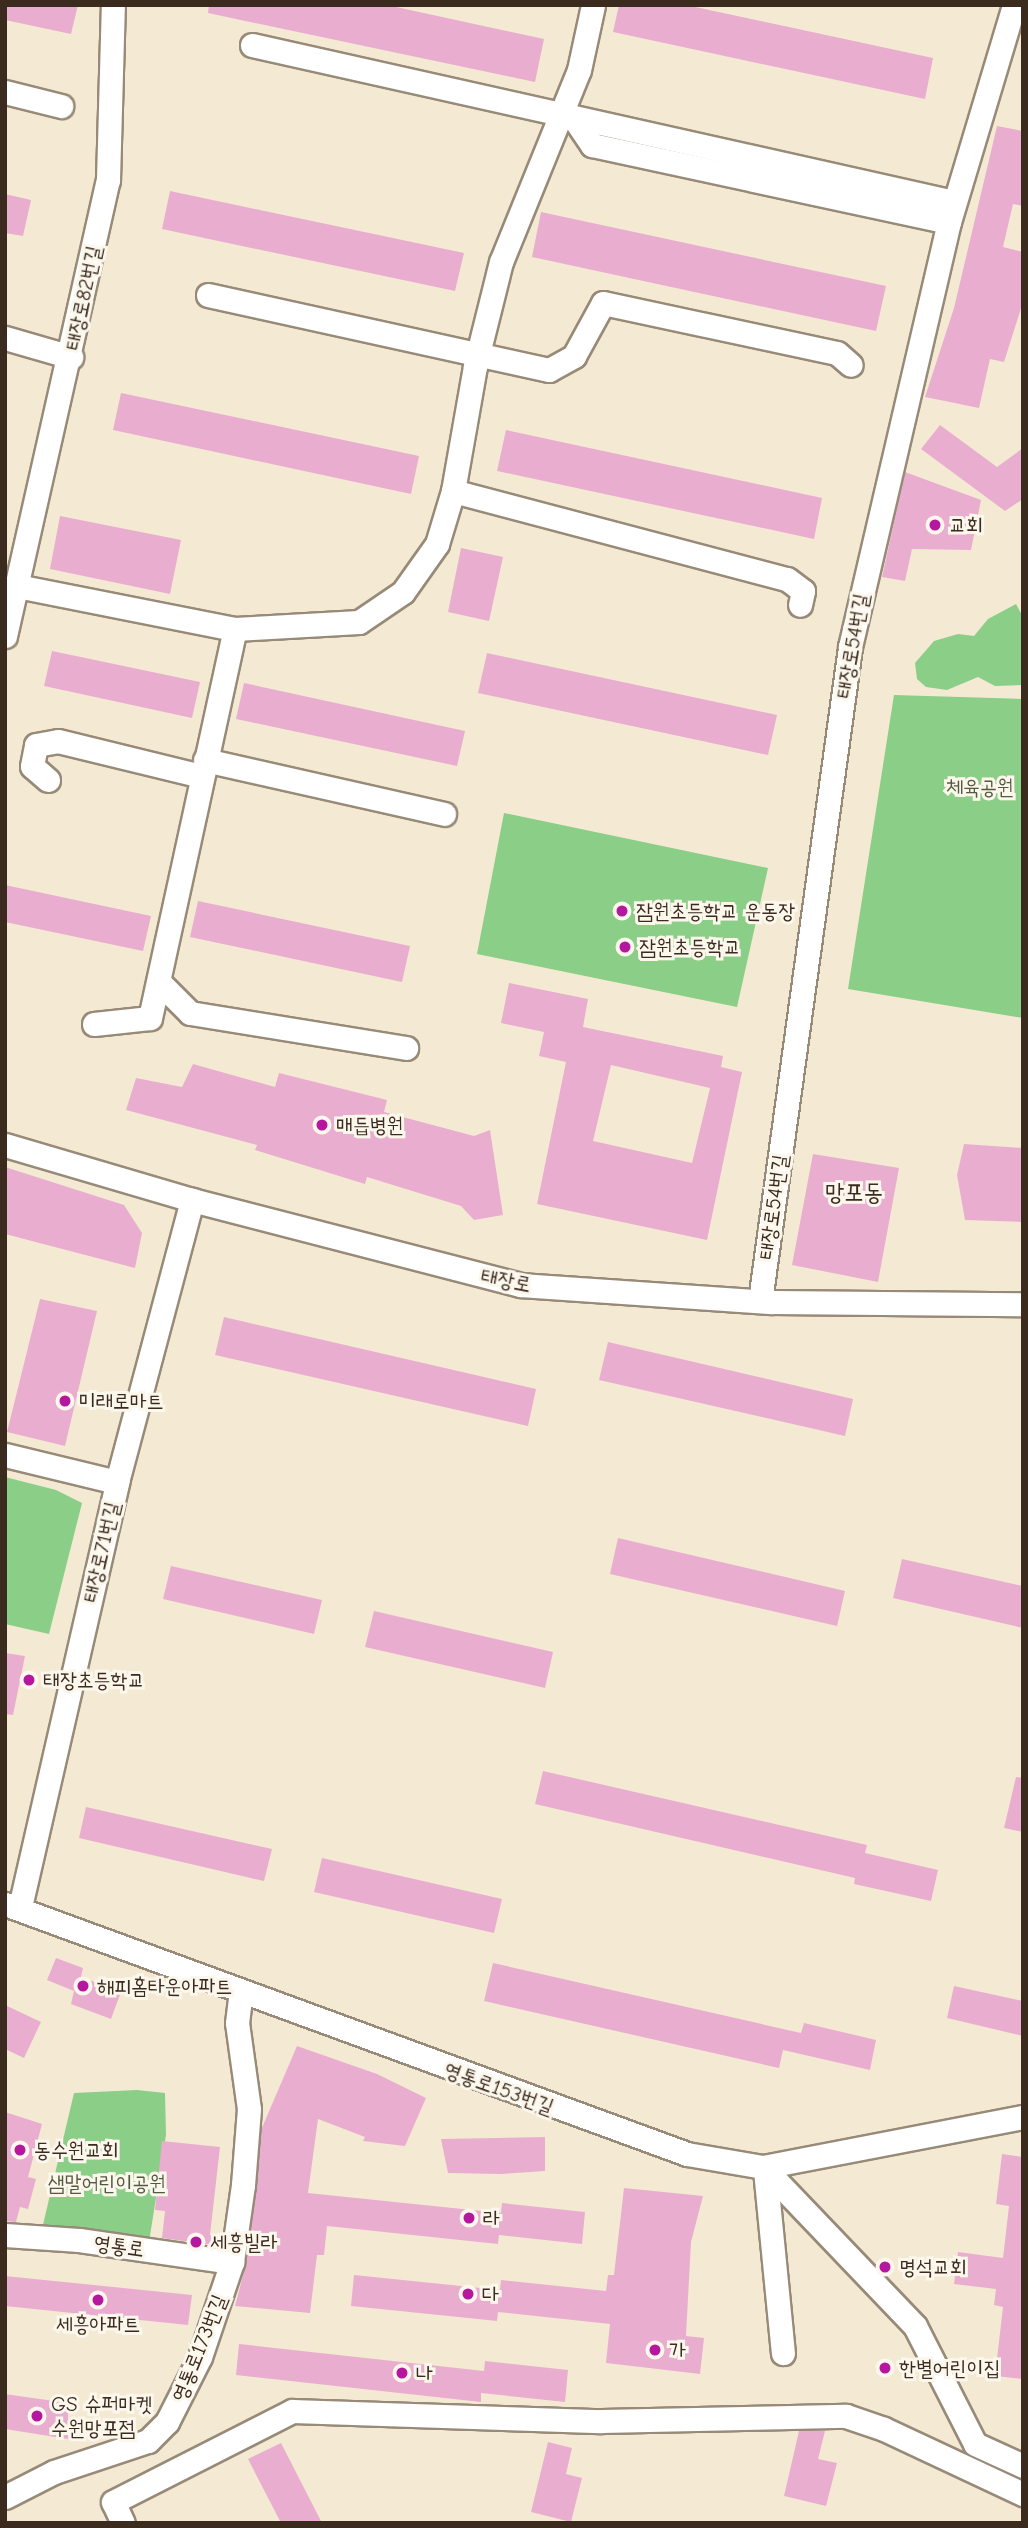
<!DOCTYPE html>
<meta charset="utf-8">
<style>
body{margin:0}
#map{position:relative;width:1028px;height:2528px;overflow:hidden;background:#f4ead3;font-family:"Comic Neue","Poor Story",sans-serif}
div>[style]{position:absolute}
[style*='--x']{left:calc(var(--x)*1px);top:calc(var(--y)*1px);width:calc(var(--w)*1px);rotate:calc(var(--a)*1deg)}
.green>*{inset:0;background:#8ace87}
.building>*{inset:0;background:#e9aecf}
.roads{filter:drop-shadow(2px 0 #988a78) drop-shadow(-2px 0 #988a78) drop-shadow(0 2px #988a78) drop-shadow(0 -2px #988a78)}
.minor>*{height:23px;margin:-11.5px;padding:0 11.5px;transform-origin:11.5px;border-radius:11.5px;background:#fff}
.dots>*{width:19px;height:19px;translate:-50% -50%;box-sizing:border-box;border:4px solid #fbf7ec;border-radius:50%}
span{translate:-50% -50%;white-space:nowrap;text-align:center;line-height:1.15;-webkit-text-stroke:6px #fbf7ec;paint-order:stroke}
.street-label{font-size:21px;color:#3b2a1e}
.poi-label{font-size:21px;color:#3b2a1e}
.left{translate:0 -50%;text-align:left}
.park-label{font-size:21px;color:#535b3e}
.quarter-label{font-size:24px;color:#3b2a1e}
.frame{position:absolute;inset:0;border:7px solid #3b2a1e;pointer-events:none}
</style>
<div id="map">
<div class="green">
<i style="clip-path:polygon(1016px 604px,1023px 617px,1023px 685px,995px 686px,978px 677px,947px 690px,926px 687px,917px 679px,915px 663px,934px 641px,958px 634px,974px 636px,988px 619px)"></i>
<i style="clip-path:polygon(894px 695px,1023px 699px,1023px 1018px,848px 989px)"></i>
<i style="clip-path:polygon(504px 813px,768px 868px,737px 1007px,477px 954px)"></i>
<i style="clip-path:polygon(5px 1477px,56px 1490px,82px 1503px,49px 1634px,5px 1624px)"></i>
<i style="clip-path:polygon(137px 2090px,165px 2093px,166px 2135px,149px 2242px,42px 2229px,74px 2093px)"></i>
</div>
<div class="building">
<i style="clip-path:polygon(5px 5px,78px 5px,71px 34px,5px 20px)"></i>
<i style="clip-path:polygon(209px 5px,387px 5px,544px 39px,535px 82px,208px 13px)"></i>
<i style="clip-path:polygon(619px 5px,686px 5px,933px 58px,925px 99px,613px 32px)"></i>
<i style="clip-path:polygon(997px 126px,1023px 131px,1023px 206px,1013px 204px,1003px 247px,1023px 252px,1023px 302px,1004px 362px,990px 359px,979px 408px,925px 397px,954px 308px)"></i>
<i style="clip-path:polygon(170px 191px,464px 253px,455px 291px,162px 229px)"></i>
<i style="clip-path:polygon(5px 194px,31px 200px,23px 236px,5px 233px)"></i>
<i style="clip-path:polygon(541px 212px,886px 286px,876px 331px,532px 257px)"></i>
<i style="clip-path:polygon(121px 393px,419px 456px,411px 494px,113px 430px)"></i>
<i style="clip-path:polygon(940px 425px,997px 467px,1023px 448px,1023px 499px,1005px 511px,921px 449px)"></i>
<i style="clip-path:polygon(506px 430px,822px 498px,814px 539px,497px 471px)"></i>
<i style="clip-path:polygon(905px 472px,981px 500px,971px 550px,912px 549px,905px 581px,882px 577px)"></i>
<i style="clip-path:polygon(60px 516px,181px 540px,170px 594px,50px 569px)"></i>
<i style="clip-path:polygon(461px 548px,503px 557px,489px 621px,448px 612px)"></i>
<i style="clip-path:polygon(52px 651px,200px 682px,192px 718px,44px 686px)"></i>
<i style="clip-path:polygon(487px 653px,777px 715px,768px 755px,478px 693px)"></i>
<i style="clip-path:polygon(244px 683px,465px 731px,457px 766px,236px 719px)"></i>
<i style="clip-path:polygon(5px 885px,151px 916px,143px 951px,5px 922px)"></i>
<i style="clip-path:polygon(198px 901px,410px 946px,402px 982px,190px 937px)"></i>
<i style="clip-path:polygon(evenodd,509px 983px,588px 999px,583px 1027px,723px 1056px,721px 1067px,742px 1072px,707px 1240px,537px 1204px,566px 1062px,539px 1056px,544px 1032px,501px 1023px,509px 983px,611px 1065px,710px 1088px,692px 1163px,593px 1141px,611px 1065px)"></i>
<i style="clip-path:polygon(193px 1064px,275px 1087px,279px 1073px,387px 1100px,384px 1112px,474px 1136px,490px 1130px,503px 1215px,474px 1220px,461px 1206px,367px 1177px,365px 1184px,255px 1150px,257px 1145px,126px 1110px,136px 1078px,182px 1087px)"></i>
<i style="clip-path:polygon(964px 1144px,1023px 1148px,1023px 1222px,965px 1220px,957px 1175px)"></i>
<i style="clip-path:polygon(813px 1154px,899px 1168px,878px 1282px,792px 1265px)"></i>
<i style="clip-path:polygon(5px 1167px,124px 1205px,142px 1233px,135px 1268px,5px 1234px)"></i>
<i style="clip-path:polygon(40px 1299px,97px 1311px,65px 1446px,7px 1432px)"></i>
<i style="clip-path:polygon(224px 1317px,536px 1389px,528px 1426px,215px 1355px)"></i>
<i style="clip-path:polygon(608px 1342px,853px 1399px,845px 1436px,599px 1380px)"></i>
<i style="clip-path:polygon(618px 1538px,845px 1591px,837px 1626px,610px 1574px)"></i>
<i style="clip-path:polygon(902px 1559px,1023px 1586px,1023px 1628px,893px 1598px)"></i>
<i style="clip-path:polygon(171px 1566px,322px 1600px,314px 1634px,163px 1599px)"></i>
<i style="clip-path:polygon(374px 1611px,553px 1652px,545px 1688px,365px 1647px)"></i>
<i style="clip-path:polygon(5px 1653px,25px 1656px,13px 1715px,5px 1714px)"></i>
<i style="clip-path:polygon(543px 1771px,867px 1845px,865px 1853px,938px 1870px,931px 1901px,854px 1884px,855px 1878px,535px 1804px)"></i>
<i style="clip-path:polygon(1016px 1777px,1023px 1778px,1023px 1832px,1004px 1828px)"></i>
<i style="clip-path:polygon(86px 1807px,272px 1849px,264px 1881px,79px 1838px)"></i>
<i style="clip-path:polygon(322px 1858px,502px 1899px,494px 1933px,314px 1892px)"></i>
<i style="clip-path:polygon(56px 1958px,83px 1968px,81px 1977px,121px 1992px,111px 2019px,71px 2004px,74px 1991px,47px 1980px)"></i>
<i style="clip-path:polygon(493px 1963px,801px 2033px,804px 2023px,876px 2040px,870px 2070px,783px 2050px,779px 2068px,484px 2001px)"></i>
<i style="clip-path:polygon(954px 1986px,1023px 2001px,1023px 2036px,947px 2018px)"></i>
<i style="clip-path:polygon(5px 2005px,41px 2022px,24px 2058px,5px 2049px)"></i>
<i style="clip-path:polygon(297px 2046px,377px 2074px,426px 2098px,405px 2146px,363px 2141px,365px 2137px,318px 2119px,308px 2193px,501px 2213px,502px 2203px,585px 2212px,582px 2244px,499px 2235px,498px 2244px,327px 2226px,324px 2255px,317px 2255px,310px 2313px,235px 2306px,246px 2264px,261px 2130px)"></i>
<i style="clip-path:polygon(5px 2112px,42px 2124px,28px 2177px,36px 2179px,28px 2209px,20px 2207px,16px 2222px,5px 2221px)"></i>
<i style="clip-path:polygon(545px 2137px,545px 2171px,501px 2174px,448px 2173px,441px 2139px)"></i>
<i style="clip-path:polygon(162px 2141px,220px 2147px,210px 2235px,222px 2236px,220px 2246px,162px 2238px,165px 2211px,155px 2210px)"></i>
<i style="clip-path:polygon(1002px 2154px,1023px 2157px,1023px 2379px,995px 2376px,1003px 2307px,994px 2305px,996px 2289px,954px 2284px,958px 2252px,1003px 2258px,1009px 2206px,996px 2204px)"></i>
<i style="clip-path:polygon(624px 2188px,703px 2196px,691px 2242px,686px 2336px,704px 2338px,700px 2374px,606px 2363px,610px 2324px,498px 2312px,497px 2321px,351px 2306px,354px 2275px,500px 2290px,501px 2280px,606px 2291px,608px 2275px,614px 2275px)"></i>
<i style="clip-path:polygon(5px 2276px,192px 2295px,188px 2325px,5px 2306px)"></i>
<i style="clip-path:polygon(239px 2344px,484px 2371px,485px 2361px,568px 2370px,565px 2402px,481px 2393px,481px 2402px,236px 2375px)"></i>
<i style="clip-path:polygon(5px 2394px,68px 2403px,68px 2439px,5px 2429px)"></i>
<i style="clip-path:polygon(799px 2431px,825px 2431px,818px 2459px,837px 2463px,826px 2506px,784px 2496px)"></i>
<i style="clip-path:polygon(548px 2442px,572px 2448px,566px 2474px,582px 2478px,571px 2522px,531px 2512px)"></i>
<i style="clip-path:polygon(281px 2443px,322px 2523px,281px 2523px,248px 2459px)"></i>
</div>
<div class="roads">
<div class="minor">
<i style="--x:252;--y:45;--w:719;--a:12.61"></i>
<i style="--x:5;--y:92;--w:58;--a:14"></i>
<i style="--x:573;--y:117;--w:34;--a:56"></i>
<i style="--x:592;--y:145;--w:365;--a:12.2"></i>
<i style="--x:208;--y:295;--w:349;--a:12.4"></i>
<i style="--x:549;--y:370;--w:29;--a:-29"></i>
<i style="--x:574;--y:356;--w:60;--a:-61.3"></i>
<i style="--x:603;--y:303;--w:239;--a:12.1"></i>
<i style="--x:837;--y:353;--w:18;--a:41"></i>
<i style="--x:5;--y:338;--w:69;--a:16.1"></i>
<i style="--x:453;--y:491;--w:345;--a:14.8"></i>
<i style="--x:787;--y:579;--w:20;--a:37"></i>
<i style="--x:803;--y:591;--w:14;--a:102"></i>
<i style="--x:17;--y:586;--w:222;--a:11.2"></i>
<i style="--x:235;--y:629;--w:124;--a:-3.2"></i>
<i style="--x:359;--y:622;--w:53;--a:-34.3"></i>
<i style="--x:403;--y:592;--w:59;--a:-54.7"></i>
<i style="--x:437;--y:544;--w:55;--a:-73.2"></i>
<i style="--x:453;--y:491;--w:127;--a:-80"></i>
<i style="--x:475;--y:366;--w:107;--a:-76"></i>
<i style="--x:501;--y:262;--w:207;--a:-67.9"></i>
<i style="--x:579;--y:70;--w:66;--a:-77.8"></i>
<i style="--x:5;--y:636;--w:467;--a:-77.3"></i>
<i style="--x:108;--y:180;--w:175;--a:-88.4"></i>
<i style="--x:205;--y:760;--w:245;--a:12.7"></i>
<i style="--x:48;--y:780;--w:21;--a:-139"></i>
<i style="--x:32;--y:766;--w:21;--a:-79"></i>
<i style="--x:36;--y:745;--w:22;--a:-10"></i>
<i style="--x:58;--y:741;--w:148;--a:13.7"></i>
<i style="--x:161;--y:984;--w:41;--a:45"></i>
<i style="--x:190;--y:1013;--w:219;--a:9.2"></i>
<i style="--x:94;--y:1024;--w:56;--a:-6.1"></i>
<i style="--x:150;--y:1018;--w:398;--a:-77.7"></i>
<i style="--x:5;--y:1145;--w:195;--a:16.4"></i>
<i style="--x:192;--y:1200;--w:339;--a:14.5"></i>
<i style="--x:520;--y:1285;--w:253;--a:3.9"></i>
<i style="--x:772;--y:1302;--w:251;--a:0.5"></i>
<i style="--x:760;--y:1301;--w:660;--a:-82.16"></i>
<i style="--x:850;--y:647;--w:436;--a:-76.9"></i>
<i style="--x:949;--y:222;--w:227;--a:-73.3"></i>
<i style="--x:5;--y:1455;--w:115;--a:13.6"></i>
<i style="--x:5;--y:1904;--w:726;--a:20.13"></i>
<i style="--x:687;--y:2154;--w:77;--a:9.7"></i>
<i style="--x:763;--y:2167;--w:265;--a:-10.9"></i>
<i style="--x:20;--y:1907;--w:436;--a:-77.1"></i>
<i style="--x:117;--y:1482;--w:292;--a:-75.1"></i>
<i style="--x:763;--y:2167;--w:220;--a:46.3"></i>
<i style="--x:915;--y:2326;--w:132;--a:63"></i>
<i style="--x:975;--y:2444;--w:53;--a:24.6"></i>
<i style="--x:765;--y:2170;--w:184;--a:84.4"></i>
<i style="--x:5;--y:2235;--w:74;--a:3.9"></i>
<i style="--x:79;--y:2240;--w:155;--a:8.2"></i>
<i style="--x:5;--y:2497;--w:55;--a:-27"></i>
<i style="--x:54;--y:2472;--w:99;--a:-18.3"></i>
<i style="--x:148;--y:2441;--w:27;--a:-45"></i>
<i style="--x:167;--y:2422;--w:73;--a:-63.1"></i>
<i style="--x:200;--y:2357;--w:100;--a:-71.4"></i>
<i style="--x:232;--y:2262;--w:78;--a:-81.9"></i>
<i style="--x:243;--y:2185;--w:76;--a:-85.5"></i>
<i style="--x:249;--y:2109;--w:87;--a:-97.9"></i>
<i style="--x:237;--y:2023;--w:32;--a:-83"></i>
<i style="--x:123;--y:2523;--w:23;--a:-115"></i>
<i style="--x:113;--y:2502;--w:201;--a:-26.9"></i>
<i style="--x:292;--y:2411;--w:309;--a:1.9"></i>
<i style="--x:601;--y:2421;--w:245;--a:-1.2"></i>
<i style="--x:846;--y:2416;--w:40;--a:18.9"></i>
<i style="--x:884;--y:2429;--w:153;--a:25.1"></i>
</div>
</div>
<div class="dots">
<i style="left:935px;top:525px;background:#b5179e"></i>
<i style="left:622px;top:911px;background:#b5179e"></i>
<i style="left:625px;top:947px;background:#b5179e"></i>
<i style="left:322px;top:1125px;background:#b5179e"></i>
<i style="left:65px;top:1401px;background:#b5179e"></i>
<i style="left:29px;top:1680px;background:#b5179e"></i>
<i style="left:83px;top:1986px;background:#b5179e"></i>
<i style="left:20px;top:2150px;background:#b5179e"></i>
<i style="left:469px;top:2218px;background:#b5179e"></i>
<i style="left:196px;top:2242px;background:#b5179e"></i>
<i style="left:885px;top:2267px;background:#b5179e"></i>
<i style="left:468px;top:2294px;background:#b5179e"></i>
<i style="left:98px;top:2300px;background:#b5179e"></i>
<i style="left:655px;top:2350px;background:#b5179e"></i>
<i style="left:885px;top:2368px;background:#b5179e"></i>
<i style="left:402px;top:2373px;background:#b5179e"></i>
<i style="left:37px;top:2416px;background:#b5179e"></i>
</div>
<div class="street-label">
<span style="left:83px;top:298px;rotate:-78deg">태장로82번길</span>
<span style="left:852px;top:646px;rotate:-80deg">태장로54번길</span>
<span style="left:773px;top:1207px;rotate:-82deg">태장로54번길</span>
<span style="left:506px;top:1280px;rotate:11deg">태장로</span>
<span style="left:101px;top:1552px;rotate:-77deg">태장로71번길</span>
<span style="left:499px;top:2088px;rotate:20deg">영통로153번길</span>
<span style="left:119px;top:2246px;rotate:8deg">영통로</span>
<span style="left:199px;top:2348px;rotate:-68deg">영통로173번길</span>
</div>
<div class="poi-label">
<span class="left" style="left:949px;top:525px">교회</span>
<span class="left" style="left:636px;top:911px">잠원초등학교 운동장</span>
<span class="left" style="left:639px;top:947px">잠원초등학교</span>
<span class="left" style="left:336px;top:1125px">매듭병원</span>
<span class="left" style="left:79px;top:1401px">미래로마트</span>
<span class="left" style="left:43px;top:1680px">태장초등학교</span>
<span class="left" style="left:97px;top:1986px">해피홈타운아파트</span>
<span class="left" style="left:34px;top:2150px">동수원교회</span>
<span class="left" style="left:483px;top:2218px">라</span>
<span class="left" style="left:210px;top:2242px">세흥빌라</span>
<span class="left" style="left:899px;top:2267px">명석교회</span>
<span class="left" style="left:482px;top:2294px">다</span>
<span style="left:98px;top:2324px">세흥아파트</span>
<span class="left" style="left:669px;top:2350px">가</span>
<span class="left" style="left:899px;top:2368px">한별어린이집</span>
<span class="left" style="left:416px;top:2373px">나</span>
<span class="left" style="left:51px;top:2416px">GS 슈퍼마켓<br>수원망포점</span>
</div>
<div class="park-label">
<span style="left:980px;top:787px">체육공원</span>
<span style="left:107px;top:2183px">샘말어린이공원</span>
</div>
<div class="quarter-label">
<span style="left:854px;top:1193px">망포동</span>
</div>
<div class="frame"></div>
</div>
